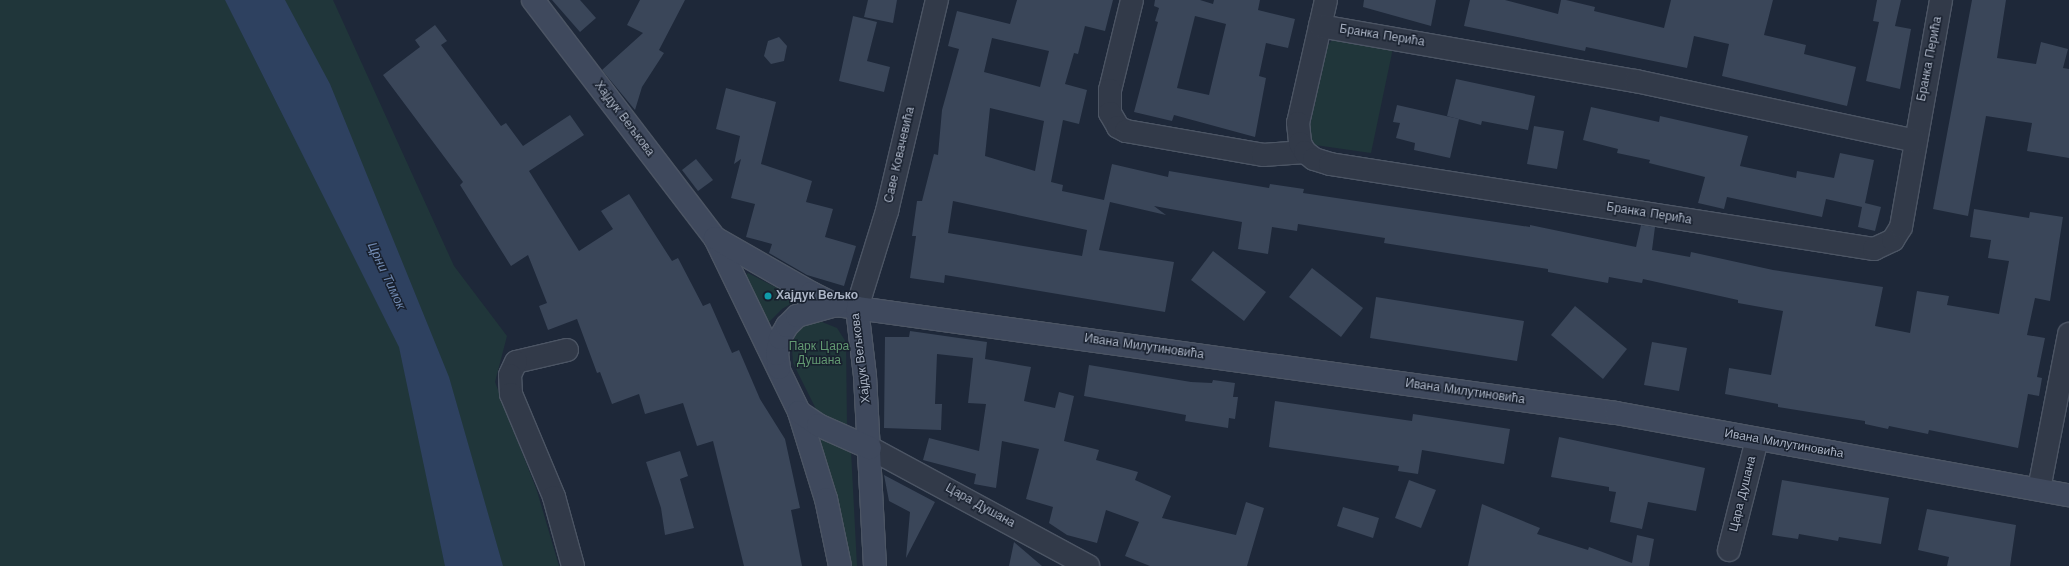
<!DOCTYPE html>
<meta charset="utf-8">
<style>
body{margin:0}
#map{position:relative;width:2069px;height:566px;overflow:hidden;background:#1e2839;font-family:"Work Sans",sans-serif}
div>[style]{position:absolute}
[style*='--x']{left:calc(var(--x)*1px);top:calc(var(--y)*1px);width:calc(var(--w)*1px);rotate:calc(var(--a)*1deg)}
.green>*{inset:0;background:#20363a}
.water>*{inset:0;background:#2e4160}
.building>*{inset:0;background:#3a4659}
.roads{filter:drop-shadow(1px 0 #4c5564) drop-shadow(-1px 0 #4c5564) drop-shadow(0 1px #4c5564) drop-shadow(0 -1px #4c5564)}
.street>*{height:22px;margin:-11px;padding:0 11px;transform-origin:11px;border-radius:11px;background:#323a49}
.secondary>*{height:22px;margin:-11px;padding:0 11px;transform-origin:11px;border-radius:11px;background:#3f495d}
.dots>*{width:11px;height:11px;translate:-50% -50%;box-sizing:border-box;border:2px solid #18202e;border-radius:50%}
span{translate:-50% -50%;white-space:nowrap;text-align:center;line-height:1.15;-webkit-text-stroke:3px #18202e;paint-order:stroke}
.street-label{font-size:12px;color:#acb5c6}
.poi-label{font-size:12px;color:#acb5c6;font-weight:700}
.left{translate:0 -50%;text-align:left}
.park-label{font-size:12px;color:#629971}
.water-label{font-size:13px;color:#718ab2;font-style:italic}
</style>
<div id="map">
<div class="green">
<i style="clip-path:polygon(0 0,333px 0,454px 266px,507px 336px,495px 382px,537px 491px,559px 566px,0 566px)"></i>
<i style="clip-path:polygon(1333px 39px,1393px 48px,1371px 153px,1315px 145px,1308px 137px,1324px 50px)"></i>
<i style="clip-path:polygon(748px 273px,799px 299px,782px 309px,768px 323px,745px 276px)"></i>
<i style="clip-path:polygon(817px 320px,837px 328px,846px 342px,847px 429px,819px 415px,793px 363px,792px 348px,795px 335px,802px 325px)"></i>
<i style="clip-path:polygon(820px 436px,851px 451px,857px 566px,845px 566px)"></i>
</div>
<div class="water">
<i style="clip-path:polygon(225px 0,285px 0,330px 84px,449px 377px,503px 566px,445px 566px,399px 347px)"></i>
</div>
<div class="building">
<i style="clip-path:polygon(552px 0,580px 0,596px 18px,580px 32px)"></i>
<i style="clip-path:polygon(640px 0,685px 0,659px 50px,664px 53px,642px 87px,635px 110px,602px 70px,643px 33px,627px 25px)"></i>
<i style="clip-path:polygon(868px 0,897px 0,893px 23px,864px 17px)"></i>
<i style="clip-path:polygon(evenodd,1017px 0,1113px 0,1105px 31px,1085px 26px,1078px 54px,1074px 53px,1065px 84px,1087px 90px,1079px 124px,1063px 120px,1051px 182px,1063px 185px,1062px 191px,1104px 200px,1112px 164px,1168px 177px,1169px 171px,1269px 188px,1270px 184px,1304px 189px,1303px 193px,1530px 227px,1530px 225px,1636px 247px,1641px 225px,1655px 227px,1652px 250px,1690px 257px,1691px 252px,1773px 270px,1883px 287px,1875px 326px,1910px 333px,1917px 291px,1949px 296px,1947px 305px,1999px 314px,2009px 261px,1988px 258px,1991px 240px,1970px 237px,1974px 209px,2029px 218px,2030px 212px,2063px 217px,2050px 301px,2035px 298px,2027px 335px,2045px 338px,2037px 377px,2042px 378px,2039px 396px,2028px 394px,2018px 448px,1929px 430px,1928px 434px,1889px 426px,1888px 429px,1865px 424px,1865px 421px,1778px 407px,1778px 404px,1725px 394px,1729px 368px,1771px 375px,1783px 311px,1738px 303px,1738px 300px,1643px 279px,1642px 283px,1609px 277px,1608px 283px,1548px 272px,1548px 269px,1384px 243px,1385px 238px,1298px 224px,1297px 231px,1272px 227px,1268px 254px,1238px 249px,1242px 222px,1154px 206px,1166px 215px,1110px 202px,1099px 250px,1174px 262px,1165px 312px,945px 275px,944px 283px,910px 278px,916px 236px,912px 236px,917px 201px,922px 201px,934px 154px,938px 155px,942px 110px,959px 49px,948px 46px,957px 11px,1010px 24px,1017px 0,992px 38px,1049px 51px,1040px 87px,984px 72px,992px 38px,1017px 0,990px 108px,1044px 121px,1035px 171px,985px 156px,990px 108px,1017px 0,953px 201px,1087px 230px,1082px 256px,948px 233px,953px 201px)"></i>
<i style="clip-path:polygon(evenodd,1155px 0,1200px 0,1213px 4px,1214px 0,1260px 0,1258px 10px,1295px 19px,1288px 48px,1266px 43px,1259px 76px,1266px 78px,1255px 137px,1174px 115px,1172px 121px,1134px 112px,1158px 22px,1155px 21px,1159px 8px,1154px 6px,1155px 0,1195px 16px,1226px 24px,1209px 95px,1177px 88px,1195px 16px)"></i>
<i style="clip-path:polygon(1364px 0,1436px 0,1431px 26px,1363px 7px)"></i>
<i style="clip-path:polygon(1470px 0,1505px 0,1558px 14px,1561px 0,1566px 0,1595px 7px,1594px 11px,1664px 28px,1671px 0,1773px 0,1764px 35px,1806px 45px,1804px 54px,1856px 67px,1847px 106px,1722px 76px,1729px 44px,1694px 36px,1687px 68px,1586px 47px,1585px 51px,1464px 26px)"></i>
<i style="clip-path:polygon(1877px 0,1901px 0,1895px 26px,1911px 29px,1900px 89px,1866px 81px,1879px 22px,1873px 21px)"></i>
<i style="clip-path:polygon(1972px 0,2006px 0,1997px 58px,2036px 64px,2041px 42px,2068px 49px,2063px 68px,2069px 69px,2069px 158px,2027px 151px,2032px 123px,1986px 116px,1968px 216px,1933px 209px)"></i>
<i style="clip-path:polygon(853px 16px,877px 22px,867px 61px,890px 67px,884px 92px,839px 81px)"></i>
<i style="clip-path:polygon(435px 25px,447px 41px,441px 45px,501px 126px,506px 123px,523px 146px,570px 115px,584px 135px,529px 171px,579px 251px,613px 229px,601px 211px,629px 194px,672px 261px,678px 258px,703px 306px,710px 303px,732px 353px,739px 350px,760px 399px,785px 439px,800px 508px,791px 510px,802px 566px,744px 566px,713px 441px,697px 446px,683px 403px,645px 414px,639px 394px,612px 404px,600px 372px,597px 373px,577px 319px,548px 330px,539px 306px,547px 303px,528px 255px,511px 266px,460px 185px,463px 182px,383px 75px,420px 47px,415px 40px)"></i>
<i style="clip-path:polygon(779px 37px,787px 46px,784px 61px,771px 64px,764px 56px,768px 41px)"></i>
<i style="clip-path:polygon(1456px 79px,1535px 96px,1528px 130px,1482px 121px,1481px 125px,1447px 116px)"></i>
<i style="clip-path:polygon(726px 88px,776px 102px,761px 164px,812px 181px,806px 202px,833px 209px,825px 237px,856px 246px,844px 286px,807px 275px,769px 253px,772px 244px,746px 237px,755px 204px,731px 198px,741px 159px,734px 164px,740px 136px,716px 129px)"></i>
<i style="clip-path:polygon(1397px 105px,1459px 119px,1450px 158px,1414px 150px,1415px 143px,1396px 138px,1400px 123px,1393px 122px)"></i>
<i style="clip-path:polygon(1591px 107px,1659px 122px,1660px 116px,1748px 136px,1740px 166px,1796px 178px,1797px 171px,1834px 178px,1840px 153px,1874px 160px,1865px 203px,1881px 207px,1875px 231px,1858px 227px,1862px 207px,1826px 199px,1822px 217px,1727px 197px,1724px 209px,1698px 203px,1705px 177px,1649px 163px,1650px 160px,1617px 153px,1618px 149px,1583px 140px)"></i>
<i style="clip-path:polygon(1534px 126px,1564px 131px,1557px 169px,1527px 164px)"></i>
<i style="clip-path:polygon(696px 159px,713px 180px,698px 191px,682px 170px)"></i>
<i style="clip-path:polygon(1213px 251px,1266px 292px,1244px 321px,1191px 280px)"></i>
<i style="clip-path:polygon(1312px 268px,1363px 308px,1341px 337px,1289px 297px)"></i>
<i style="clip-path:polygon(1376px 297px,1524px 321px,1517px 361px,1370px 338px)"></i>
<i style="clip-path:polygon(1575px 306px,1627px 349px,1603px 379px,1551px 335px)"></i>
<i style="clip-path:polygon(910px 331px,987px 342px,985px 359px,1031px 367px,1024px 401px,1055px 408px,1059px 392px,1074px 396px,1064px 441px,1099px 450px,1096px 460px,1138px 472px,1135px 480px,1171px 496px,1162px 518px,1236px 535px,1246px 502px,1264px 508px,1247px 566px,1150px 566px,1125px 556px,1139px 522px,1106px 510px,1097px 543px,1067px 535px,1049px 523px,1053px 507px,1026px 499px,1039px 449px,1002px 441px,996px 488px,974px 484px,976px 474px,923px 460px,929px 438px,979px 451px,986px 404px,968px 403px,973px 358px,937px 354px,935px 404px,942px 404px,941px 430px,884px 428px,885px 337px,909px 337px)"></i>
<i style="clip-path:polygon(1652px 342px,1687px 348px,1679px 391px,1644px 385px)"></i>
<i style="clip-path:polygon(1089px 365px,1191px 382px,1212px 383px,1213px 380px,1235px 383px,1233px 397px,1238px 397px,1235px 419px,1229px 418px,1228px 428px,1185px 421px,1186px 415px,1084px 396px)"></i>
<i style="clip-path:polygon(1275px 401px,1412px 421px,1413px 414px,1510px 429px,1504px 464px,1422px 450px,1418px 474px,1398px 471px,1399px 466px,1269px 447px)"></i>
<i style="clip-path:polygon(1559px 437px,1705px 468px,1696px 511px,1648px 502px,1642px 529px,1610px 522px,1616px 492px,1609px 491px,1609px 487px,1551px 477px)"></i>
<i style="clip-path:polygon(680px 451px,688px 476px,680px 479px,694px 528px,665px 535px,661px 508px,646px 462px)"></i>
<i style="clip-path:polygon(884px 475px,935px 502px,906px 558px,910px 512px,889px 501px)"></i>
<i style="clip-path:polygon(1409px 480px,1436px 490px,1421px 528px,1395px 518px)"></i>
<i style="clip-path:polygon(1782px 480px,1889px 498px,1881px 544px,1839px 537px,1838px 541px,1799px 534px,1798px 539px,1772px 535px)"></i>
<i style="clip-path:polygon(1482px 504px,1540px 528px,1537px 534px,1588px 550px,1589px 547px,1632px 563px,1637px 535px,1654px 539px,1649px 566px,1468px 566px)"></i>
<i style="clip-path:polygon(1343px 507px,1379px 518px,1373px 538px,1337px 526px)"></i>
<i style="clip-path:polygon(1927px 509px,2016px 525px,2010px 566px,1947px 566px,1949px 557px,1918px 550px)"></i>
<i style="clip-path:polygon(1014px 542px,1042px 566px,1009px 566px)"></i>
</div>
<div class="roads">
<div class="street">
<i style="--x:1132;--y:0;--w:93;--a:103.7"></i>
<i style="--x:1110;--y:90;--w:23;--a:90"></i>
<i style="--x:1110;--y:113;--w:16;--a:60"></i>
<i style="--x:1118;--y:127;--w:9;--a:27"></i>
<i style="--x:1126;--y:131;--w:139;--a:9.9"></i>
<i style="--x:1263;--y:155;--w:42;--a:-4.1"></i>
<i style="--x:1326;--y:0;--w:126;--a:102.8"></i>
<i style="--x:1298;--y:123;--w:20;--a:84"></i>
<i style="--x:1300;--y:143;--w:10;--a:61"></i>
<i style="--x:1305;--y:152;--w:11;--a:38"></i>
<i style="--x:1314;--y:159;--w:17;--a:17"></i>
<i style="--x:1330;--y:164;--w:551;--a:8.88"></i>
<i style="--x:1874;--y:249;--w:21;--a:-25"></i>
<i style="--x:1893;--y:240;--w:15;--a:-58"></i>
<i style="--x:1901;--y:227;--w:230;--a:-80"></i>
<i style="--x:1320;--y:26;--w:321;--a:9.9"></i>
<i style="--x:1636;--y:81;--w:285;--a:12.1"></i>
<i style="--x:857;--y:308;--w:102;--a:-72.8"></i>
<i style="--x:887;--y:211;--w:217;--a:-76.7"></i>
<i style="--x:567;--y:350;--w:52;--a:166.8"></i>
<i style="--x:516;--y:362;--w:14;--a:115"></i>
<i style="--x:510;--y:375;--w:19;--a:87"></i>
<i style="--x:511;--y:394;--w:112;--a:67.3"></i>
<i style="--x:554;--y:497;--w:72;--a:74.6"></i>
<i style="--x:870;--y:448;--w:248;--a:28.4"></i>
<i style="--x:2039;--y:489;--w:158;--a:-79"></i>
<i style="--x:1729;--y:550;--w:114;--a:-75.8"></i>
</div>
<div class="secondary">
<i style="--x:533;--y:0;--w:300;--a:52.6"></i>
<i style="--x:715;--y:238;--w:193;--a:64.2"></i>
<i style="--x:799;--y:412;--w:91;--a:72.8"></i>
<i style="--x:826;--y:499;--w:68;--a:78.2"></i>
<i style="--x:715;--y:238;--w:111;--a:29.8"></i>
<i style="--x:811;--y:293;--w:28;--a:26"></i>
<i style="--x:836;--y:305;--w:21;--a:8"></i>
<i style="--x:857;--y:308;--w:68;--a:83.3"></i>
<i style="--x:865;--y:376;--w:190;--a:87"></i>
<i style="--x:857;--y:308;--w:766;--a:7.88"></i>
<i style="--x:1616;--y:413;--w:460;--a:10.3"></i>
<i style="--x:779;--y:368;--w:14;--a:-98"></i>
<i style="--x:777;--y:354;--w:16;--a:-79"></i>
<i style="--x:780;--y:338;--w:14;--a:-60"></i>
<i style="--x:787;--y:326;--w:14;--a:-45"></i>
<i style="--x:797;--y:316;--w:41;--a:-15.8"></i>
<i style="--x:799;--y:412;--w:23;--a:34"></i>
<i style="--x:818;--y:425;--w:57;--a:23.9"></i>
</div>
</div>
<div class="dots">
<i style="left:768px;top:296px;background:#0f9aa8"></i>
</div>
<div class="street-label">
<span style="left:1382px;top:36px;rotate:9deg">Бранка Перића</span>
<span style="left:1930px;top:59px;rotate:-79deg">Бранка Перића</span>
<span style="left:624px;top:119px;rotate:53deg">Хајдук Вељкова</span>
<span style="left:900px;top:155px;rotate:-77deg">Саве Ковачевића</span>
<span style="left:1649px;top:214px;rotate:9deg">Бранка Перића</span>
<span style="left:1144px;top:347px;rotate:8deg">Ивана Милутиновића</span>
<span style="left:861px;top:358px;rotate:-97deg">Хајдук Вељкова</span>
<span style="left:1465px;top:392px;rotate:8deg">Ивана Милутиновића</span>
<span style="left:1784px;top:444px;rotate:10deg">Ивана Милутиновића</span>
<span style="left:1743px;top:494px;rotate:-76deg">Цара Душана</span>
<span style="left:980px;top:506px;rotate:29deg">Цара Душана</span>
</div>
<div class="poi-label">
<span class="left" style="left:776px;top:296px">Хајдук Вељко</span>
</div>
<div class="park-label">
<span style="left:819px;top:354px">Парк Цара<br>Душана</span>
</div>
<div class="water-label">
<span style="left:386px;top:276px;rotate:65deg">Црни Тимок</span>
</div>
</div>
